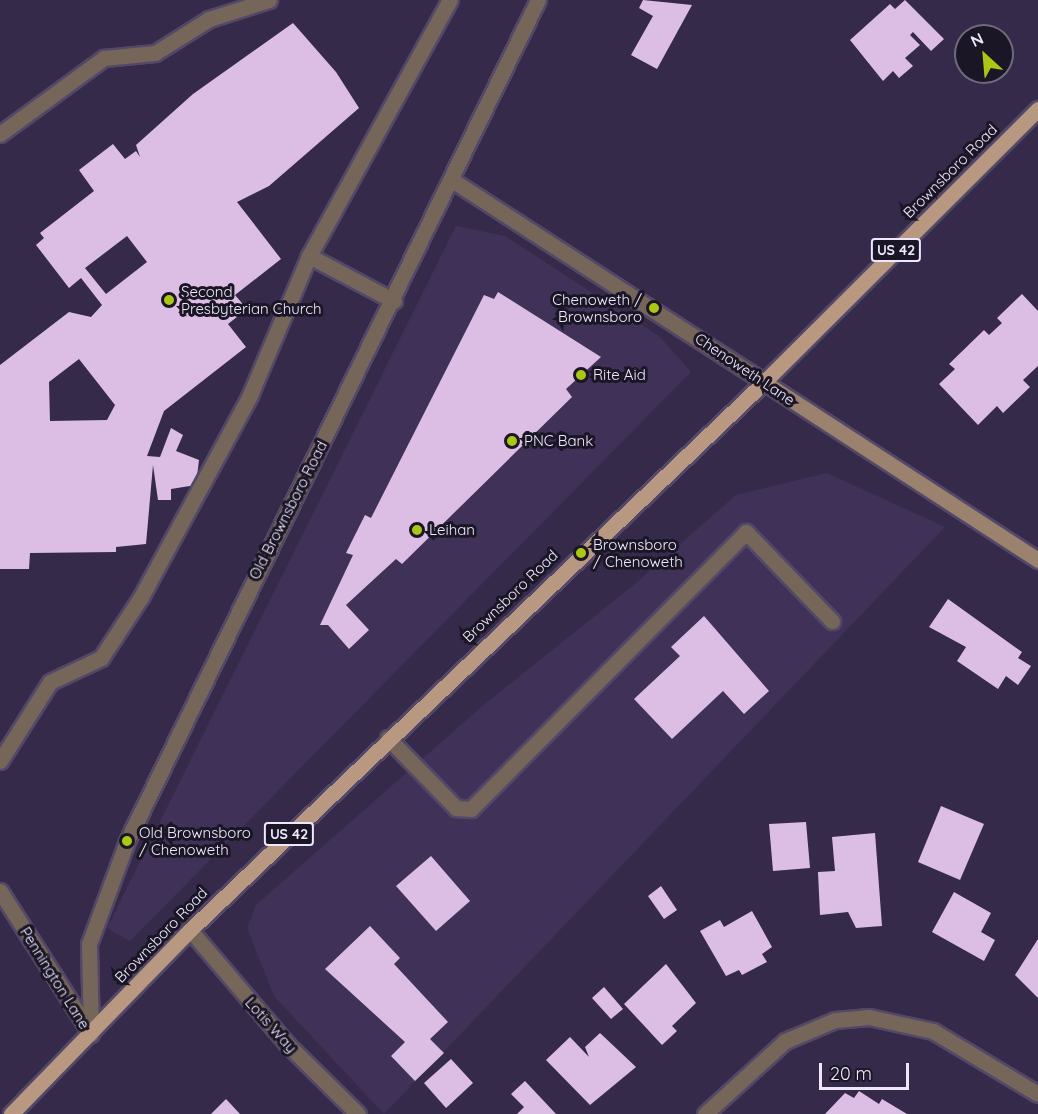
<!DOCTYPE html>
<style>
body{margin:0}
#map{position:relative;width:1038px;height:1114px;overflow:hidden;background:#362a4b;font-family:Quicksand,sans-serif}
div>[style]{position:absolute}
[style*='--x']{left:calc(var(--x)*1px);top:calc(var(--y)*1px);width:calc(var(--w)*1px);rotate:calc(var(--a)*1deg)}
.built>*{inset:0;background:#403159}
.building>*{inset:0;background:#dcbee4}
.roads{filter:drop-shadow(2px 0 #534867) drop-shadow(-2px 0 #534867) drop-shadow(0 2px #534867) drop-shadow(0 -2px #534867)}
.lane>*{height:15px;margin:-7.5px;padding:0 7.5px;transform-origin:7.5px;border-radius:7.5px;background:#756659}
.street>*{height:15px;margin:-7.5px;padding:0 7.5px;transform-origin:7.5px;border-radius:7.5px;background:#756659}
.secondary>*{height:15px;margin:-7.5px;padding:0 7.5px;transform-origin:7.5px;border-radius:7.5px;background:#9b826f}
.primary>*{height:15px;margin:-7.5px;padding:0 7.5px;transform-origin:7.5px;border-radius:7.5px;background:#b89880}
.dots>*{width:16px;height:16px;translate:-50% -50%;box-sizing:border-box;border:3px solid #1b1625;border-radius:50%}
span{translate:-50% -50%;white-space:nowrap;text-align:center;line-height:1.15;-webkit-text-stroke:6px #1b1625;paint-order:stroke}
.shield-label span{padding:2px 4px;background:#1b1625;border:2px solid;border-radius:4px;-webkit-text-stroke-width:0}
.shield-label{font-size:14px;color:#eee7fd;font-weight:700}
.street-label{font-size:15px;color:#eee7fd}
.poi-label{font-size:15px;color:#eee7fd}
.left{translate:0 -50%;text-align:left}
.right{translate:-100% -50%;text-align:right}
.north{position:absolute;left:954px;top:24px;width:60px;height:60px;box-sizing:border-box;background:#1b1625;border:2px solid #6f6a7b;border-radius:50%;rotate:334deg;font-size:16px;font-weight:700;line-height:24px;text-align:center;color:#eee7fd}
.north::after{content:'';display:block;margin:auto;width:21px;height:27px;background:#abc716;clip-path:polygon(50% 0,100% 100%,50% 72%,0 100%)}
.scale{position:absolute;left:819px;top:1063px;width:90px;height:27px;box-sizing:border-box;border:3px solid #eee7fd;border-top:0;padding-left:8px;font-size:18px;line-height:21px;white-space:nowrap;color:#eee7fd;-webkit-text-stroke:4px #1b1625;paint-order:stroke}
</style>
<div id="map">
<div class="built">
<i style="clip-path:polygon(456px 226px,505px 236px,659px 336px,691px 372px,130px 941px,107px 928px)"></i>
<i style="clip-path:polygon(827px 473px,945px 527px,384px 1114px,274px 996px,247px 928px,256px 905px,486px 703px,636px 583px,736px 495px)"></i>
</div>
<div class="building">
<i style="clip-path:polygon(643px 0,692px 5px,657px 69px,631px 55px,653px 16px,639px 8px)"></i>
<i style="clip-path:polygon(905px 0,944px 39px,931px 51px,913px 32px,910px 35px,920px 45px,905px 58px,913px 66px,899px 78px,893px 71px,883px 81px,850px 40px,890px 4px,895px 9px)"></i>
<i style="clip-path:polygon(evenodd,293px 23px,336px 72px,359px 108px,269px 186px,237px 202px,281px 259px,235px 295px,247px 309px,228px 324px,246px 347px,164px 411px,147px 456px,160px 457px,171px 428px,183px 435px,176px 451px,199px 460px,196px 485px,171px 489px,171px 500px,158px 500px,153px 465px,146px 544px,116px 547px,116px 552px,30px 553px,29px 569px,0 569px,0 365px,69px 312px,91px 317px,102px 305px,81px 278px,69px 288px,36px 245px,44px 238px,40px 233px,94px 191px,79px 170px,113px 144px,125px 159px,136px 151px,140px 157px,136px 145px,193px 94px,293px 23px,127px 236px,147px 262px,106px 294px,85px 268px,127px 236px,293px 23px,79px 359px,115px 405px,107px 420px,50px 421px,49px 382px,79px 359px)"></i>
<i style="clip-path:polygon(498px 292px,601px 357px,566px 389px,572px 397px,402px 564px,396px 559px,346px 605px,369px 630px,349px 649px,328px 625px,320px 625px,353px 555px,346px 553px,365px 515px,371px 518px,484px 295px,494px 299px)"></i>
<i style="clip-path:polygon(1022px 294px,1038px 311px,1038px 366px,1023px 380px,1030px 387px,1003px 413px,997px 406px,978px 425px,939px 384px,955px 369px,949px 364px,984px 330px,989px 335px,1002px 323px,997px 318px)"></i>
<i style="clip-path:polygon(948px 599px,1022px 652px,1018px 658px,1031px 666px,1018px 685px,1006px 676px,998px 689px,957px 661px,966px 647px,929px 627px)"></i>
<i style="clip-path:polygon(704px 616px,769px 691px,744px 714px,723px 691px,672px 739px,634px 699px,680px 656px,671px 647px)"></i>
<i style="clip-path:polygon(941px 806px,984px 824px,960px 880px,918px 862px)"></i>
<i style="clip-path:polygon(806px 822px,810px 868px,773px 871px,769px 824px)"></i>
<i style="clip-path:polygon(875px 833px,882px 926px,856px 928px,848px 912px,820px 915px,818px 872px,835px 871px,832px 837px)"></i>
<i style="clip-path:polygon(431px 856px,470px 901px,436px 931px,396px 886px)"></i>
<i style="clip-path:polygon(661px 886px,677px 910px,664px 919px,648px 896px)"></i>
<i style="clip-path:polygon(954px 892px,991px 913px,981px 932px,995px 940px,984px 961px,932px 932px)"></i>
<i style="clip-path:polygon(752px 911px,772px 947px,762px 954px,767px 962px,742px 975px,739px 970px,726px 976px,700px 931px,720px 920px,724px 927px)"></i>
<i style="clip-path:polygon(370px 926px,400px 958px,394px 964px,448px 1022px,430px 1039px,444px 1053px,415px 1081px,391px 1056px,405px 1042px,325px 969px)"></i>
<i style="clip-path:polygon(1038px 939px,1038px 998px,1015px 975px)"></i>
<i style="clip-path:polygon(666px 964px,696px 1003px,672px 1026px,677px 1031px,662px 1045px,624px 1004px)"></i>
<i style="clip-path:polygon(604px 987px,623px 1009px,611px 1019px,592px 998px)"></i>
<i style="clip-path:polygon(600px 1033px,636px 1067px,590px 1105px,546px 1060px,570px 1037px,589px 1057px,585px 1047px)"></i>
<i style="clip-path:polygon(451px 1059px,473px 1083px,446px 1108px,424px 1083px)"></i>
<i style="clip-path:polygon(525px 1081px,556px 1114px,517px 1114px,524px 1107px,511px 1094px)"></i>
<i style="clip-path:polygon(859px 1091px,879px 1104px,882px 1099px,907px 1114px,825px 1114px,845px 1093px,854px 1098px)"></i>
<i style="clip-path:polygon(226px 1099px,240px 1114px,211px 1114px)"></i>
</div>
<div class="roads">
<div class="lane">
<i style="--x:0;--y:134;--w:129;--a:-36.2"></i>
<i style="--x:104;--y:58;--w:51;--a:-5.6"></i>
<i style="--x:155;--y:53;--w:64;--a:-32.2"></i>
<i style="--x:209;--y:19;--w:63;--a:-17.6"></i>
<i style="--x:309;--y:256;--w:96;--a:27.9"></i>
<i style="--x:388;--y:738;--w:98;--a:45.8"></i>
<i style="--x:456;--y:808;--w:15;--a:4"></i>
<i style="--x:471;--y:809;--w:390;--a:-45.2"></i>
<i style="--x:746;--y:532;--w:124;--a:46"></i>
<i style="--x:0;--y:761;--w:93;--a:-57.7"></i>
<i style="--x:50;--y:682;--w:56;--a:-25.2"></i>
<i style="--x:101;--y:658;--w:73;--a:-56.7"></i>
<i style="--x:141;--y:597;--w:230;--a:-61.6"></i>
<i style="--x:250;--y:395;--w:151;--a:-67"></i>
<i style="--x:309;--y:256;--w:292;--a:-61.2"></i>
</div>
<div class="street">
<i style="--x:452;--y:180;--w:372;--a:32.9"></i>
<i style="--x:0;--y:891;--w:169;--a:57.5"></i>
<i style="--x:190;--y:930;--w:151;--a:49.6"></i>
<i style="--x:288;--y:1045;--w:98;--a:44.6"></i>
<i style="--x:91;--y:1034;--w:90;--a:-91.3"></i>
<i style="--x:89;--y:944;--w:110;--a:-69.7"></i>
<i style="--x:127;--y:841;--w:936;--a:-63.96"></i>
<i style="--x:705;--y:1114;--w:108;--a:-42.4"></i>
<i style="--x:785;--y:1041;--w:54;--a:-22.8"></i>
<i style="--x:835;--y:1020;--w:34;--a:-5"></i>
<i style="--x:869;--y:1017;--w:66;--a:12.3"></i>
<i style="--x:933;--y:1031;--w:122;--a:31"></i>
</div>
<div class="secondary">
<i style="--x:764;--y:382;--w:327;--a:33"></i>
</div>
<div class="primary">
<i style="--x:11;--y:1114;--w:257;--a:-45.8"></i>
<i style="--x:190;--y:930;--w:794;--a:-43.67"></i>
<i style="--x:764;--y:382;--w:387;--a:-44.9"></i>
</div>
</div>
<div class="dots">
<i style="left:169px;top:300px;background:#abc716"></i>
<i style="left:654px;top:308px;background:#abc716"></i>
<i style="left:581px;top:375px;background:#abc716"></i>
<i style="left:512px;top:441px;background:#abc716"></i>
<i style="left:417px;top:530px;background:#abc716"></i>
<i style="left:581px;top:553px;background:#abc716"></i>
<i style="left:127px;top:841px;background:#abc716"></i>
</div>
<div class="shield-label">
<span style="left:896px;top:250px">US 42</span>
<span style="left:289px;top:834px">US 42</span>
</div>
<div class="street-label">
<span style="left:950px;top:171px;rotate:-45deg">Brownsboro Road</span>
<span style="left:745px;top:369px;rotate:34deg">Chenoweth Lane</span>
<span style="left:288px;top:510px;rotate:-63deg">Old Brownsboro Road</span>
<span style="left:510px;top:596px;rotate:-44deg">Brownsboro Road</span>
<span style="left:161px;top:935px;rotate:-46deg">Brownsboro Road</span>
<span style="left:55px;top:978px;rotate:58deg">Pennington Lane</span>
<span style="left:271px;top:1025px;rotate:48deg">Lotis Way</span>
</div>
<div class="poi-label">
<span class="left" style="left:181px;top:300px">Second<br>Presbyterian Church</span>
<span class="right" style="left:642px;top:308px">Chenoweth /<br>Brownsboro</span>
<span class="left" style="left:593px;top:375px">Rite Aid</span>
<span class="left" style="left:524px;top:441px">PNC Bank</span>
<span class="left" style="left:429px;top:530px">Leihan</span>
<span class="left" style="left:593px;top:553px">Brownsboro<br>/ Chenoweth</span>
<span class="left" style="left:139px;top:841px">Old Brownsboro<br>/ Chenoweth</span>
</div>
<div class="north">N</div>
<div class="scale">20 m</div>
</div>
